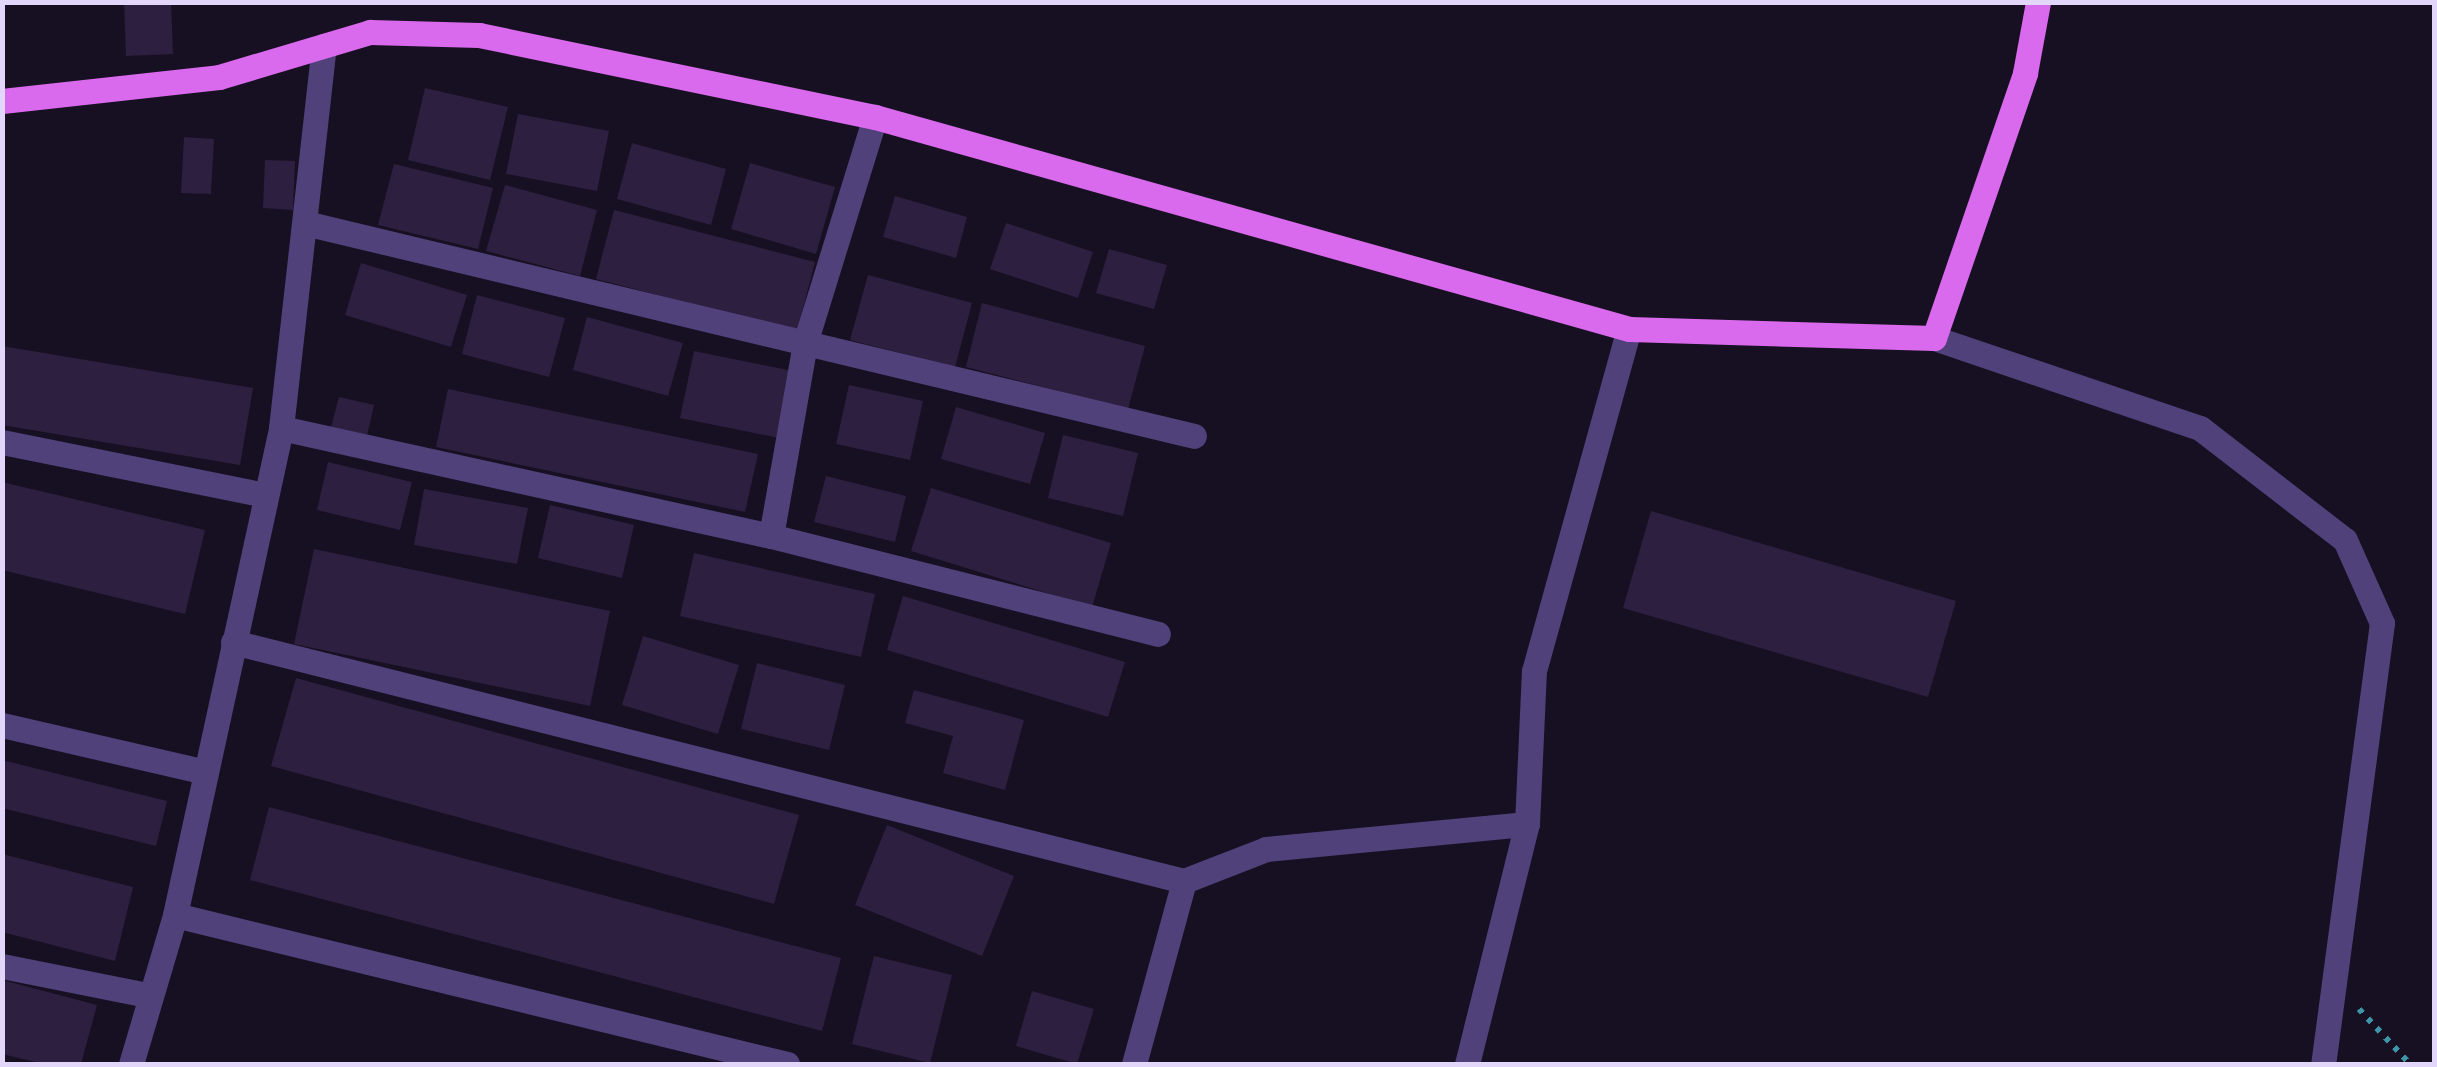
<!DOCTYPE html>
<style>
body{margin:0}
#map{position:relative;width:2437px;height:1067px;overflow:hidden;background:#171022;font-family:Raleway,sans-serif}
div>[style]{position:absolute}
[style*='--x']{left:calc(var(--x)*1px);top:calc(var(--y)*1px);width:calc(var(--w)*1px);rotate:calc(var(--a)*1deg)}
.building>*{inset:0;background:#2d1f40}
.path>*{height:6px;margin-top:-3px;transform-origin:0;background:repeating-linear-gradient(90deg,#3d95a7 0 5px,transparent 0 13px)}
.minor>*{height:25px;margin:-12.5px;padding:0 12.5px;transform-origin:12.5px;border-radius:12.5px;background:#50417b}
.major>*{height:25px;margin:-12.5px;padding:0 12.5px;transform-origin:12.5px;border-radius:12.5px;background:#da6aed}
span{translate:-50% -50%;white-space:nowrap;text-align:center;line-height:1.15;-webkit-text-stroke:10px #171022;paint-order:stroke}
.frame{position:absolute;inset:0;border:5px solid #e2d6fa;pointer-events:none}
</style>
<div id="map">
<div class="building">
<i style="clip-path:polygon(124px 2px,171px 2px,173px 54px,126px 56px)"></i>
<i style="clip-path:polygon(425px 88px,508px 107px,490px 180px,408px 160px)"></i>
<i style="clip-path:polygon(518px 114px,609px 131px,597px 191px,506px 174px)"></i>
<i style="clip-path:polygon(184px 137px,214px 139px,211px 194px,181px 193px)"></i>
<i style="clip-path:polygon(632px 143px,726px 169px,711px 225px,617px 199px)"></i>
<i style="clip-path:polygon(265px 160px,295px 161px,293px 210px,263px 208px)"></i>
<i style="clip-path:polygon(750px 163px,835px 187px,816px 254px,731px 229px)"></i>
<i style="clip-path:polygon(394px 164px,493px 188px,478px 249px,378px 225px)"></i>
<i style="clip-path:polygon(505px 185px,597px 210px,580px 276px,486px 251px)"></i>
<i style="clip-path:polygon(895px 196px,967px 217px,956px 258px,883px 237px)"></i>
<i style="clip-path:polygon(614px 210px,815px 262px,797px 331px,596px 279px)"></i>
<i style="clip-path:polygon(1006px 223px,1093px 252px,1078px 298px,990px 269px)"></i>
<i style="clip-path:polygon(1109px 249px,1167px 265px,1154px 309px,1096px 293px)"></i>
<i style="clip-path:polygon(361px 263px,467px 295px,451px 347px,345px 315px)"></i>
<i style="clip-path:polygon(868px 275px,972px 303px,955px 367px,850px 340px)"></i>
<i style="clip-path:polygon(477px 295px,565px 318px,549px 377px,462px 354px)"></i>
<i style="clip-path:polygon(982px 303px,1145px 346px,1128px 409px,966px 367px)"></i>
<i style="clip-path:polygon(587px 317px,683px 343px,668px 396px,573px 370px)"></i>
<i style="clip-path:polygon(2px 346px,253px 388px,240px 465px,2px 425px)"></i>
<i style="clip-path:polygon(694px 351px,793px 371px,779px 438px,680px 418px)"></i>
<i style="clip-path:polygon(849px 385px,923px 401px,910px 460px,836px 444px)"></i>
<i style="clip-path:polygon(448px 389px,758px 454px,745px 512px,436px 447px)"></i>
<i style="clip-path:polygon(339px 397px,374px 405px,367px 436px,331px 427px)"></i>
<i style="clip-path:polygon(956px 407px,1045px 433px,1030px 484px,941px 459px)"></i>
<i style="clip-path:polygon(1063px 435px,1138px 453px,1123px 516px,1048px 498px)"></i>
<i style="clip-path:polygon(328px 462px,412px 482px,400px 530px,317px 510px)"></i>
<i style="clip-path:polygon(826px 476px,906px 496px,895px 542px,814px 522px)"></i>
<i style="clip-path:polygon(2px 482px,205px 530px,185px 614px,2px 570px)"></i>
<i style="clip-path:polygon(931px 488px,1111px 543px,1092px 607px,911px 551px)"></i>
<i style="clip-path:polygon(424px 489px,528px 508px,517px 564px,414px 545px)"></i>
<i style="clip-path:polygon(550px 505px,634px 525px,622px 578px,538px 558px)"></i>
<i style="clip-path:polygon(1651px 511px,1956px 601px,1928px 697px,1623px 608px)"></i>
<i style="clip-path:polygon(314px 549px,610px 611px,590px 706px,294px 644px)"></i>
<i style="clip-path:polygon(694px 553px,875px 594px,861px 657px,680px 616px)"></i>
<i style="clip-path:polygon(903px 596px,1125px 662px,1108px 717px,887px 650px)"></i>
<i style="clip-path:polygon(643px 636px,739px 665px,718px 734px,622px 705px)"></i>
<i style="clip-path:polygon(757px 663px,845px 685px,829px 750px,741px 729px)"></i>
<i style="clip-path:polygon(296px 678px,799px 815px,774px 904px,271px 766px)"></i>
<i style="clip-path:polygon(914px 690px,1024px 720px,1005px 790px,943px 773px,953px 736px,905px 723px)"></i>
<i style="clip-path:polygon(2px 760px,167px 801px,156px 846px,2px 808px)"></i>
<i style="clip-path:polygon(269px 807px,841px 958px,822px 1031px,250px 880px)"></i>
<i style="clip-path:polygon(887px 825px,1014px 876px,982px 956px,855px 905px)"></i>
<i style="clip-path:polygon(2px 854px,133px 887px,115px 961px,2px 932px)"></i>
<i style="clip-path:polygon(874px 956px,952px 975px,930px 1063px,852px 1044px)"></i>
<i style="clip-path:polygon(2px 980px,97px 1005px,81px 1064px,44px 1064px,2px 1054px)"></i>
<i style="clip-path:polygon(1032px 991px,1094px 1009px,1077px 1064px,1016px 1046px)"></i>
</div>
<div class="path">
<i style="--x:2359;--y:1009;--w:75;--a:47.2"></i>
</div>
<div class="minor">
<i style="--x:305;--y:223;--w:914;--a:13.47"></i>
<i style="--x:1934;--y:338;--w:281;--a:18.7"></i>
<i style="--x:2200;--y:428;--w:183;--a:37.7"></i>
<i style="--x:2345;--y:540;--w:91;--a:66"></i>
<i style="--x:2382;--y:623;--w:445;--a:97.6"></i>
<i style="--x:281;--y:428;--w:502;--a:12.43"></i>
<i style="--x:771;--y:536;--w:399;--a:14.2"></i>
<i style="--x:2;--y:442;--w:264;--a:11.4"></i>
<i style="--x:771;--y:536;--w:196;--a:-80"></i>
<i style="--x:805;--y:343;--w:237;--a:-72.8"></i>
<i style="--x:233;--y:642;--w:981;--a:14.11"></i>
<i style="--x:2;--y:725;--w:209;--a:13"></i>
<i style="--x:175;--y:915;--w:630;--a:13.68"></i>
<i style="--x:2;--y:966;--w:148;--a:11.3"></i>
<i style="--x:131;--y:1064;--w:155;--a:-73.5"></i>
<i style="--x:175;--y:915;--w:498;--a:-77.7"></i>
<i style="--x:281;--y:428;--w:385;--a:-83.6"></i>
<i style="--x:1134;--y:1064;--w:190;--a:-74.7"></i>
<i style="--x:1184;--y:881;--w:88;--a:-21.3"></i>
<i style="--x:1266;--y:849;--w:262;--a:-5.5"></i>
<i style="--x:1467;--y:1064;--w:247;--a:-76"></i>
<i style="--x:1527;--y:824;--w:153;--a:-87.4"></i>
<i style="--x:1534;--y:671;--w:355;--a:-74.5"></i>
</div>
<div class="major">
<i style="--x:2;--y:101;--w:218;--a:-6.3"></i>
<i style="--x:219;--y:77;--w:158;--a:-16.6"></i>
<i style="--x:370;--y:32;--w:109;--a:1.6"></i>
<i style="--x:479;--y:35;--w:404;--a:11.7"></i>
<i style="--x:875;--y:117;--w:783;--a:15.7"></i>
<i style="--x:1629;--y:329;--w:305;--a:1.7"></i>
<i style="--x:1934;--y:338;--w:280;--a:-71"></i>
<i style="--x:2025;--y:73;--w:72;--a:-79.6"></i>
</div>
<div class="frame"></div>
</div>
